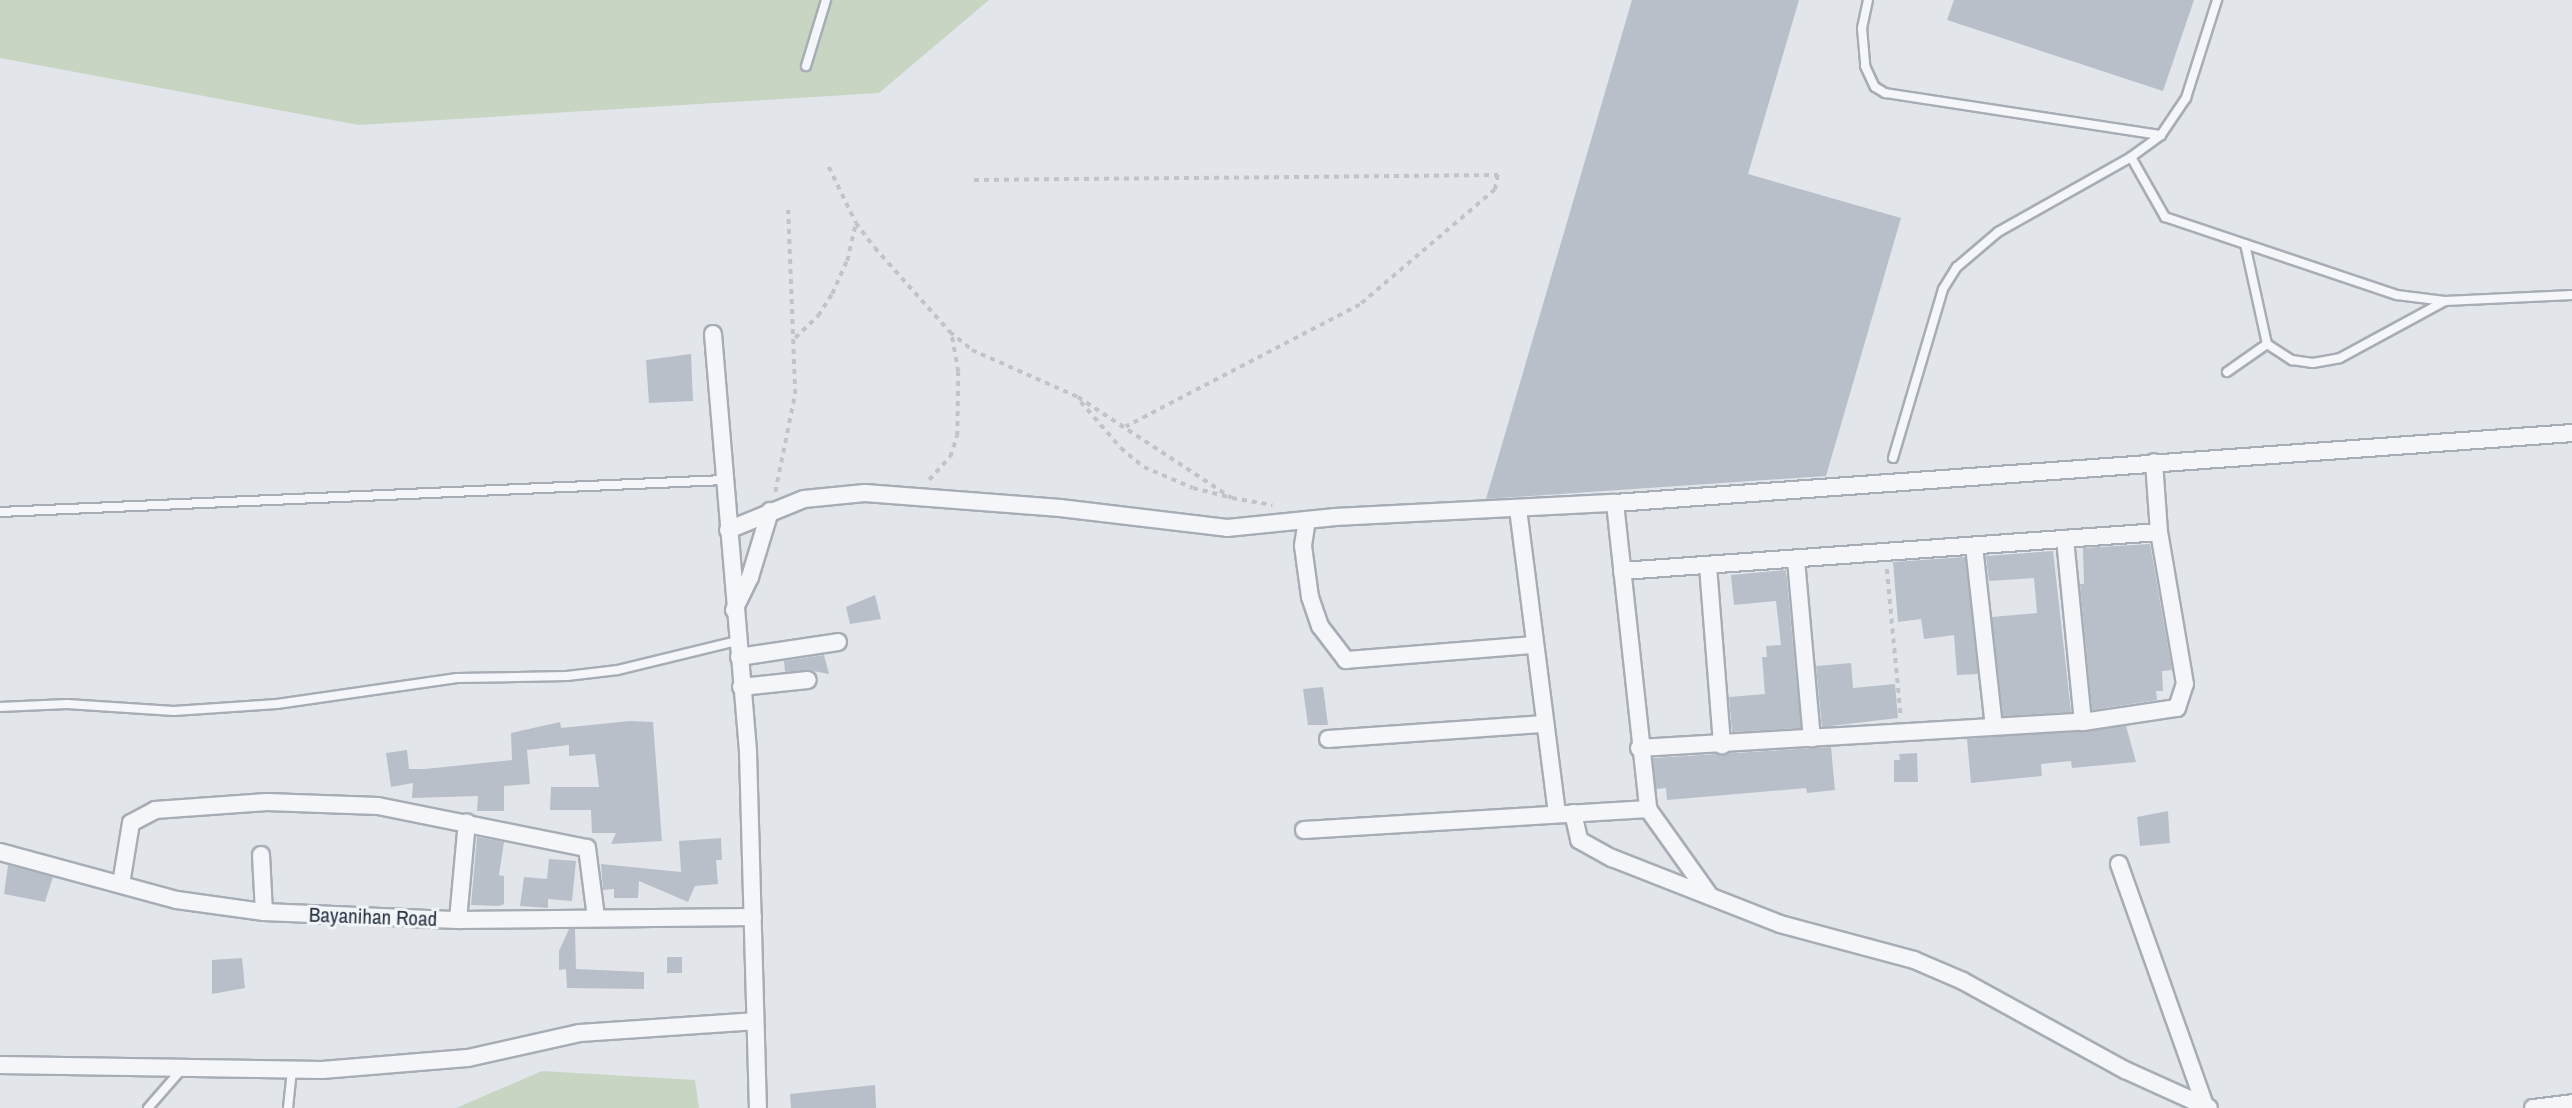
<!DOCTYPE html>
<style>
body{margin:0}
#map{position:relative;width:2572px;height:1108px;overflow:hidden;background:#e2e6eb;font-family:"Archivo Narrow",sans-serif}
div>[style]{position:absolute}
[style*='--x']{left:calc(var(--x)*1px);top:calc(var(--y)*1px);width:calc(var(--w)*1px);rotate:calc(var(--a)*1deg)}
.green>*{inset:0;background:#c8d5c3}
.building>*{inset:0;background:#b9bfc8}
.path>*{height:3.5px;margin-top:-1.75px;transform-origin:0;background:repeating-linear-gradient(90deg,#c0c4ca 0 5px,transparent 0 10px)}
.roads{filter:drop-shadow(2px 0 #a7adb5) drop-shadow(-2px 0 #a7adb5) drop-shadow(0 2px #a7adb5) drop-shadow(0 -2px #a7adb5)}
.service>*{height:8px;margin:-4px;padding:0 4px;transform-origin:4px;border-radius:4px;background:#f5f6f9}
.minor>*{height:16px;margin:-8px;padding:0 8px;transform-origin:8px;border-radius:8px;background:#f5f6f9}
span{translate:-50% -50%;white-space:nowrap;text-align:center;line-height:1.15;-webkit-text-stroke:6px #f2f5f8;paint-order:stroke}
.street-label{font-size:21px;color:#2a3443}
</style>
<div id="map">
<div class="green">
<i style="clip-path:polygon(0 0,989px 0,879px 93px,359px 125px,0 58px)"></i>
<i style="clip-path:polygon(542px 1071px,695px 1080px,699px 1108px,456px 1108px)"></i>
</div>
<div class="building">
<i style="clip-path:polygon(1632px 0,1799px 0,1748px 174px,1901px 218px,1826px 476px,1486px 499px)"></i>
<i style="clip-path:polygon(1954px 0,2194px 0,2163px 91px,1947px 20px)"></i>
<i style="clip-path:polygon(691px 354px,693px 401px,649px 403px,646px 360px)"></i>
<i style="clip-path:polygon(2150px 544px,2172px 670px,2162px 671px,2163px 691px,2156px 691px,2157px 700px,2092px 710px,2080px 584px,2084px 584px,2083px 548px)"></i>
<i style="clip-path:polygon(2053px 551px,2071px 712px,2003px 716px,1992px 617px,2037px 613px,2034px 578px,1989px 581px,1986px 556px)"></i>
<i style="clip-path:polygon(1965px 557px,1978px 674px,1957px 675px,1954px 635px,1924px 639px,1921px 619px,1898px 622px,1893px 562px)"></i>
<i style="clip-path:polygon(1786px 570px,1801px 728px,1732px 732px,1729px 697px,1765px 694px,1762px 657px,1767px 657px,1766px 646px,1781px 645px,1776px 601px,1734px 605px,1731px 575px)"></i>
<i style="clip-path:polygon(875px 595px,881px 619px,850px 624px,846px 607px)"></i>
<i style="clip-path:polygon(824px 655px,829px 674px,808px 670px,785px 672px,784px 661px)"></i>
<i style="clip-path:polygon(1851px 663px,1853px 688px,1895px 684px,1898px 718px,1822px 727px,1816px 666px)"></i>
<i style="clip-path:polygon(1323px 687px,1328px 725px,1308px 725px,1303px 689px)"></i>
<i style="clip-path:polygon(630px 721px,653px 722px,662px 841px,611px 844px,616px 833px,592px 833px,591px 810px,550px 810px,551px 787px,599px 787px,595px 754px,569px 756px,569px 745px,527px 750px,530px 784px,504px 786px,504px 811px,477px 811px,478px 796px,412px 798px,413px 783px,391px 787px,386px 753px,407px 750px,409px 769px,425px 769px,512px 760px,511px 733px,560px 722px,561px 728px)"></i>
<i style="clip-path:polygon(2126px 726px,2136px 762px,2072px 768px,2071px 761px,2041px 764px,2042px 776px,1971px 783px,1967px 739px)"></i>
<i style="clip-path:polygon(1831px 747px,1835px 790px,1807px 793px,1806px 788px,1667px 800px,1666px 788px,1656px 789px,1653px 758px)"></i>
<i style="clip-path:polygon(1917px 753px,1918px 782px,1894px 782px,1894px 760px,1900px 760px,1899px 754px)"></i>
<i style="clip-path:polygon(2168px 811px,2170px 843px,2140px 846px,2137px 817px)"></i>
<i style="clip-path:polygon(477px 837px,504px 842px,499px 875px,504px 876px,504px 904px,499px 906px,471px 905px)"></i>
<i style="clip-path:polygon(721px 838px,722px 860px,716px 860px,718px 884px,695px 886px,688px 902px,639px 881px,638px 898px,614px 898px,614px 889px,603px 890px,601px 864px,681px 872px,679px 841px)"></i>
<i style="clip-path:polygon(549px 859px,576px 861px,572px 901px,548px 899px,548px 908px,520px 906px,524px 877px,547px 879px)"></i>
<i style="clip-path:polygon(8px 865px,53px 877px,45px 902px,4px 894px)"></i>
<i style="clip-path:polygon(569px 929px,575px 929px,576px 969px,644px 972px,644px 989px,567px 988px,566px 969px,559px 970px,559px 951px)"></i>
<i style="clip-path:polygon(667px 957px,682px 957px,682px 973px,667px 973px)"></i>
<i style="clip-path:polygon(242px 958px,245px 988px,212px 994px,212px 960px)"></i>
<i style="clip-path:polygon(875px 1085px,876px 1108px,791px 1108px,790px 1094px)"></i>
</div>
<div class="path">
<i style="--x:829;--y:167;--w:62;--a:64.3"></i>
<i style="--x:856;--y:223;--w:31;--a:53"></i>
<i style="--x:875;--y:248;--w:113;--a:48.2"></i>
<i style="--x:950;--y:332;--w:28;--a:39"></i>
<i style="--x:972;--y:350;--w:116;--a:23.9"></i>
<i style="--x:1078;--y:397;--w:184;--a:33.3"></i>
<i style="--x:1232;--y:498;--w:41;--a:9.9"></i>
<i style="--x:974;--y:180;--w:524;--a:-0.55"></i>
<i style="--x:1498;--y:175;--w:15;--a:101"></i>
<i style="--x:1495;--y:190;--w:177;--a:139.6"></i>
<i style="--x:1360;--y:305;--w:264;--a:152.5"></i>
<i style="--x:795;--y:338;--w:32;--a:-44"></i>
<i style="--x:818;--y:316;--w:26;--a:-58"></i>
<i style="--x:832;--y:294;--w:36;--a:-66"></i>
<i style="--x:847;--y:261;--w:39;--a:-77"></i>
<i style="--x:1081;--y:402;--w:61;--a:49"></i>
<i style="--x:1121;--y:448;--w:30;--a:40"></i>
<i style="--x:1144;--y:467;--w:53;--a:23.2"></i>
<i style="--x:1193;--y:488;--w:37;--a:14"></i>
<i style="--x:929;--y:480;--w:31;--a:-48"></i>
<i style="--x:950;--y:457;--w:22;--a:-72"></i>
<i style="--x:957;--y:436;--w:64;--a:-89.1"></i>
<i style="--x:958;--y:372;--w:39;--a:-100"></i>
<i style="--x:775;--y:492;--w:100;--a:-78.5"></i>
<i style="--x:795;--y:394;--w:184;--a:-92.2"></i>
<i style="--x:1887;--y:569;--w:150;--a:84.6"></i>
</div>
<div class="roads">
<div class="service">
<i style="--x:1868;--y:0;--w:29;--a:102"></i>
<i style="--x:1862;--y:28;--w:38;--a:85"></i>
<i style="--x:1865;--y:66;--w:23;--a:65"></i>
<i style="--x:1875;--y:87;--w:12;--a:31"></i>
<i style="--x:1885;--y:93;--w:279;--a:8.7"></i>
<i style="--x:806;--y:66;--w:69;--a:-73.1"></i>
<i style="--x:2131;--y:157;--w:69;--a:60.5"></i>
<i style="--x:2165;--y:217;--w:245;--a:18.6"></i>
<i style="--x:2397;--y:295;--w:48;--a:7.1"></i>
<i style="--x:2445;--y:301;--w:127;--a:-2.7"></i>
<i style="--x:2245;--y:244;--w:102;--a:77.6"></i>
<i style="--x:2267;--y:344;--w:30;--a:33"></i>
<i style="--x:2292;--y:360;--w:21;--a:8"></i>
<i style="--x:2313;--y:363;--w:27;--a:-10"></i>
<i style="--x:2340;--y:358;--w:119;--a:-28.5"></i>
<i style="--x:2227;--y:372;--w:49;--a:-35"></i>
<i style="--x:1893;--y:458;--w:176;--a:-73.5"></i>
<i style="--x:1943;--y:289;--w:26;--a:-58"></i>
<i style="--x:1957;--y:267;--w:54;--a:-40.5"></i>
<i style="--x:1998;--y:232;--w:153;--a:-29.4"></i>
<i style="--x:2131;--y:157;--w:37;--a:-36"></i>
<i style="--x:2161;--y:135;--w:45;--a:-56"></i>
<i style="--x:2186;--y:98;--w:103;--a:-72.4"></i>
<i style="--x:0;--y:512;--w:725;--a:-2.53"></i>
<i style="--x:0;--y:707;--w:67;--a:-2.6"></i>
<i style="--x:67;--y:704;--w:107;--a:3.7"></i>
<i style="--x:174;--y:711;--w:103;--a:-3.9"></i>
<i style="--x:277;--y:704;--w:182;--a:-8.2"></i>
<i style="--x:457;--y:678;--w:110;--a:-1"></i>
<i style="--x:567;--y:676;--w:51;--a:-6.7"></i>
<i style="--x:618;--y:670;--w:122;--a:-13.7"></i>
<i style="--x:148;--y:1108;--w:50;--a:-49"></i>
<i style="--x:288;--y:1108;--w:37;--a:-84"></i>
</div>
<div class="minor">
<i style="--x:713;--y:334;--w:419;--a:85.2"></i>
<i style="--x:748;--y:752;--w:356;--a:88.4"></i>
<i style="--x:1615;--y:503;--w:308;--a:83.8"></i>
<i style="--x:1648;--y:809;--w:103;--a:54.5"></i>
<i style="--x:1518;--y:509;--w:307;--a:82.7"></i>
<i style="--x:1307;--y:520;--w:26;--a:99"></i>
<i style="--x:1303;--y:546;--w:51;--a:82.2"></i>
<i style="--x:1310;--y:597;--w:31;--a:71"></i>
<i style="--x:1320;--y:626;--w:43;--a:52.6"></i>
<i style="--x:1346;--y:660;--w:187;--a:-4.6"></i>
<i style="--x:728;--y:530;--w:82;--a:-22.2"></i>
<i style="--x:804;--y:499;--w:61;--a:-5.6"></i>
<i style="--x:865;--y:493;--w:196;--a:4.4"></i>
<i style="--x:1060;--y:508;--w:168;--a:6.8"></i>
<i style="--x:1227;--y:528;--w:109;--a:-5.8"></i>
<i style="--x:1335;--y:517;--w:280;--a:-2.9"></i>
<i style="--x:1615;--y:503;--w:960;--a:-4.18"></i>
<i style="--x:2065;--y:539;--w:184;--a:84.4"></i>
<i style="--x:1974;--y:546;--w:181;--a:83.7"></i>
<i style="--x:1796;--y:560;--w:179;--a:84.9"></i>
<i style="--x:1708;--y:566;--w:180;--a:85.5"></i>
<i style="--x:1622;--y:571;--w:538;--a:-4.15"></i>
<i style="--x:734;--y:610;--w:37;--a:-64"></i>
<i style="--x:750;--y:577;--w:69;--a:-73.1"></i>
<i style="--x:739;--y:657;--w:100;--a:-8.6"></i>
<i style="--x:741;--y:687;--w:67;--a:-6"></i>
<i style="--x:1328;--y:739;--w:217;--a:-4"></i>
<i style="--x:1639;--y:748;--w:445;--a:-3.4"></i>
<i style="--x:2083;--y:722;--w:95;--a:-8.5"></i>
<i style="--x:2177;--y:708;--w:25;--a:-72"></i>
<i style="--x:2185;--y:684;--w:154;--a:-99.7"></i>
<i style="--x:2159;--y:532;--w:70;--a:-94.1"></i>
<i style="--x:1573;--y:813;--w:28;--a:77"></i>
<i style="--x:1579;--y:840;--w:38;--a:29"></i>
<i style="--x:1612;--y:858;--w:180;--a:21.4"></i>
<i style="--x:1780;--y:924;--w:139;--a:15"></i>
<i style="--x:1914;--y:960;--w:53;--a:23.2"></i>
<i style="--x:1963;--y:981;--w:185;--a:28.8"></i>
<i style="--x:2125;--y:1070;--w:92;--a:24.3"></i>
<i style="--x:1304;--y:830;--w:345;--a:-3.5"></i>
<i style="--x:0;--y:852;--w:183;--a:15.2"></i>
<i style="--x:177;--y:900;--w:88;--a:7.9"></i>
<i style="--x:264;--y:912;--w:194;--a:2.4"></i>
<i style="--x:458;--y:920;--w:295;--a:-0.6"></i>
<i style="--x:261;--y:855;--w:57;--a:87"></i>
<i style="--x:2119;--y:864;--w:256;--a:70.4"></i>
<i style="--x:121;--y:884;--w:62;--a:-80.7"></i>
<i style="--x:131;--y:823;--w:27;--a:-28"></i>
<i style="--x:155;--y:810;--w:112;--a:-4.1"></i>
<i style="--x:267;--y:802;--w:111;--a:2.1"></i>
<i style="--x:378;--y:806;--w:213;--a:11.4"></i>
<i style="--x:587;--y:848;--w:70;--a:82.6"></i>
<i style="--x:458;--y:920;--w:98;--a:-84.8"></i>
<i style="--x:0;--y:1065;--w:322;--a:0.9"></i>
<i style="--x:322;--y:1070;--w:146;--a:-4.7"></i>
<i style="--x:468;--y:1058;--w:115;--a:-12.6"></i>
<i style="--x:580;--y:1033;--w:174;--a:-3.9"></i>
<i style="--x:2533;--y:1108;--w:39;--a:-7"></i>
</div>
</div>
<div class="street-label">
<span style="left:373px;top:917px;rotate:2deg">Bayanihan Road</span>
</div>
</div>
